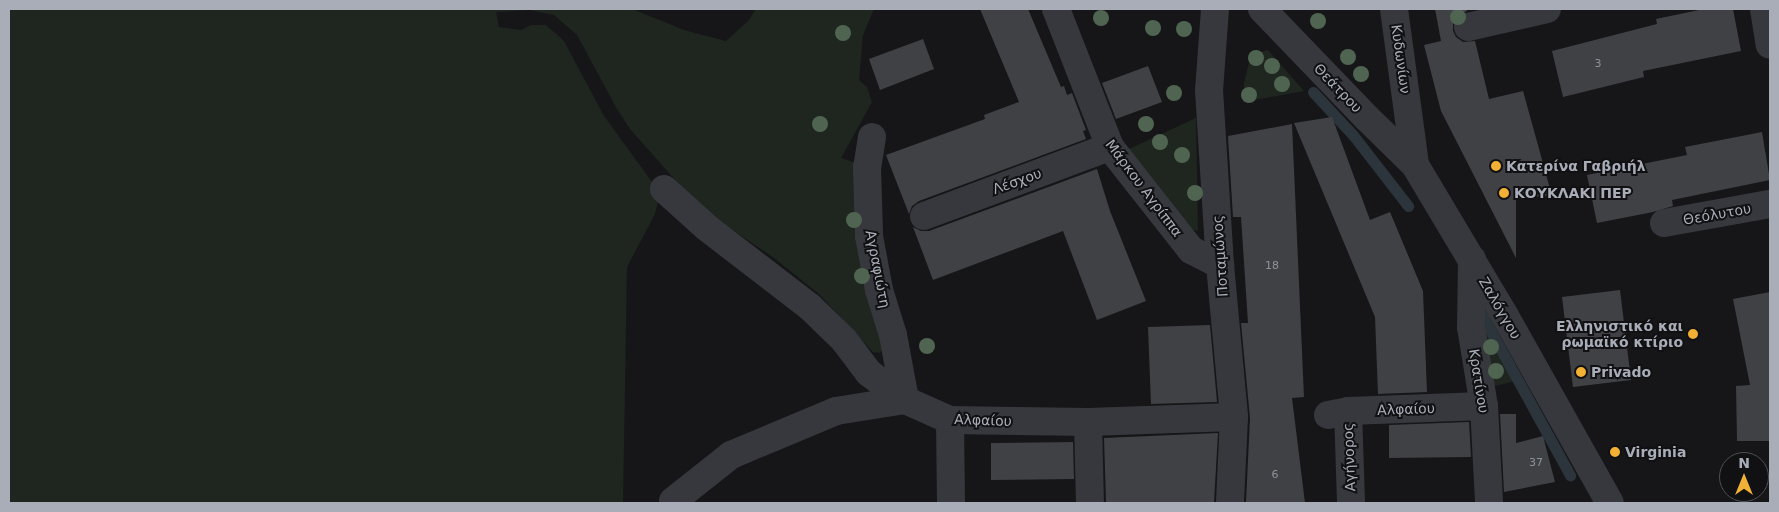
<!DOCTYPE html>
<meta charset="utf-8">
<style>
body{margin:0}
#map{position:relative;width:1779px;height:512px;overflow:hidden;background:#161618;font-family:"DejaVu Sans",sans-serif}
div>[style]{position:absolute}
[style*='--x']{left:calc(var(--x)*1px);top:calc(var(--y)*1px);width:calc(var(--w)*1px);rotate:calc(var(--a)*1deg)}
.green>*{inset:0;background:#1e261f}
.stream>*{height:11px;margin:-5.5px;padding:0 5.5px;transform-origin:5.5px;border-radius:5.5px;background:#2c353c}
.building>*{inset:0;background:#404145}
.minor>*{height:28px;margin:-14px;padding:0 14px;transform-origin:14px;border-radius:14px;background:#37383d}
.trees>*{width:16px;height:16px;margin:-8px;border-radius:50%;background:#506452}
.dots>*{width:14px;height:14px;translate:-50% -50%;box-sizing:border-box;border:2px solid #111113;border-radius:50%}
span{translate:-50% -50%;white-space:nowrap;text-align:center;line-height:1.15;-webkit-text-stroke:4px #111113;paint-order:stroke}
.number-label{font-size:11px;color:#8e929b}
.number-label span{-webkit-text-stroke-width:0}
.street-label{font-size:14px;color:#a8adb8}
.poi-label{font-size:14px;color:#a8adb8;font-weight:700}
.left{translate:0 -50%;text-align:left}
.right{translate:-100% -50%;text-align:right}
.frame{position:absolute;inset:0;border:10px solid #a8adb8;pointer-events:none}
.north{position:absolute;left:1719px;top:452px;width:50px;height:50px;box-sizing:border-box;background:#111113;border:1px solid #4d4f55;border-radius:50%;rotate:0deg;font-size:14px;font-weight:700;line-height:20px;text-align:center;color:#a8adb8}
.north::after{content:'';display:block;margin:auto;width:18px;height:22px;background:#f2b134;clip-path:polygon(50% 0,100% 100%,50% 72%,0 100%)}
</style>
<div id="map">
<div class="green">
<i style="clip-path:polygon(9px 9px,632px 9px,684px 30px,726px 41px,748px 21px,756px 9px,874px 9px,863px 35px,859px 80px,867px 87px,872px 102px,841px 158px,859px 164px,883px 350px,879px 353px,873px 352px,819px 294px,774px 258px,727px 226px,708px 217px,630px 129px,617px 109px,577px 35px,554px 15px,529px 10px,496px 12px,499px 27px,521px 30px,531px 25px,546px 25px,564px 41px,604px 116px,660px 193px,655px 214px,627px 267px,623px 503px,9px 503px)"></i>
<i style="clip-path:polygon(1268px 50px,1304px 91px,1243px 102px,1244px 83px,1251px 54px)"></i>
<i style="clip-path:polygon(1196px 118px,1198px 231px,1189px 229px,1127px 150px)"></i>
<i style="clip-path:polygon(1489px 334px,1516px 381px,1491px 387px,1484px 335px)"></i>
</div>
<div class="stream">
<i style="--x:1313;--y:92;--w:59;--a:47.1"></i>
<i style="--x:1353;--y:135;--w:90;--a:52.2"></i>
<i style="--x:1482;--y:315;--w:183;--a:61.2"></i>
</div>
<div class="building">
<i style="clip-path:polygon(980px 9px,1028px 9px,1061px 87px,1064px 86px,1067px 95px,1072px 93px,1086px 130px,1083px 131px,1086px 139px,919px 201px,912px 206px,909px 214px,886px 155px,985px 119px,984px 115px,1019px 102px)"></i>
<i style="clip-path:polygon(1435px 9px,1467px 9px,1467px 11px,1458px 15px,1453px 22px,1453px 31px,1456px 37px,1463px 42px,1475px 41px,1489px 99px,1523px 91px,1552px 196px,1516px 198px,1516px 258px,1441px 111px,1424px 45px,1441px 41px)"></i>
<i style="clip-path:polygon(1704px 9px,1733px 9px,1741px 51px,1643px 71px,1644px 77px,1563px 97px,1552px 51px,1657px 24px,1656px 19px)"></i>
<i style="clip-path:polygon(923px 39px,934px 69px,880px 90px,869px 59px)"></i>
<i style="clip-path:polygon(1148px 66px,1162px 102px,1116px 119px,1102px 83px)"></i>
<i style="clip-path:polygon(1332px 117px,1370px 220px,1390px 212px,1423px 291px,1427px 392px,1378px 394px,1375px 317px,1294px 123px)"></i>
<i style="clip-path:polygon(1292px 124px,1304px 397px,1292px 398px,1305px 503px,1250px 503px,1246px 502px,1250px 418px,1241px 323px,1248px 323px,1241px 217px,1233px 217px,1228px 136px)"></i>
<i style="clip-path:polygon(1762px 132px,1770px 180px,1672px 200px,1673px 206px,1653px 212px,1597px 223px,1587px 175px,1687px 155px,1685px 147px)"></i>
<i style="clip-path:polygon(1097px 169px,1110px 211px,1146px 301px,1097px 320px,1063px 231px,933px 280px,913px 227px,921px 231px,929px 231px)"></i>
<i style="clip-path:polygon(1620px 290px,1631px 380px,1573px 387px,1562px 297px)"></i>
<i style="clip-path:polygon(1770px 292px,1770px 441px,1737px 441px,1736px 386px,1750px 385px,1733px 299px)"></i>
<i style="clip-path:polygon(1210px 325px,1217px 402px,1151px 404px,1148px 327px)"></i>
<i style="clip-path:polygon(1500px 414px,1516px 414px,1516px 443px,1543px 436px,1555px 482px,1504px 492px)"></i>
<i style="clip-path:polygon(1469px 422px,1471px 457px,1389px 458px,1389px 425px)"></i>
<i style="clip-path:polygon(1218px 433px,1214px 502px,1106px 502px,1104px 438px)"></i>
<i style="clip-path:polygon(1073px 442px,1074px 479px,991px 480px,991px 443px)"></i>
</div>
<div class="minor">
<i style="--x:1056;--y:9;--w:148;--a:68.6"></i>
<i style="--x:1110;--y:147;--w:131;--a:51.8"></i>
<i style="--x:1191;--y:250;--w:33;--a:27"></i>
<i style="--x:1215;--y:9;--w:81;--a:94.2"></i>
<i style="--x:1209;--y:90;--w:175;--a:86.4"></i>
<i style="--x:1220;--y:265;--w:153;--a:84.7"></i>
<i style="--x:1234;--y:417;--w:86;--a:92.7"></i>
<i style="--x:1262;--y:9;--w:151;--a:46.1"></i>
<i style="--x:1367;--y:118;--w:67;--a:44.4"></i>
<i style="--x:1394;--y:9;--w:157;--a:82.3"></i>
<i style="--x:1415;--y:165;--w:176;--a:59.2"></i>
<i style="--x:1505;--y:316;--w:214;--a:60.7"></i>
<i style="--x:1764;--y:9;--w:36;--a:81"></i>
<i style="--x:1468;--y:27;--w:81;--a:-12.8"></i>
<i style="--x:872;--y:137;--w:30;--a:99"></i>
<i style="--x:867;--y:167;--w:69;--a:88.3"></i>
<i style="--x:869;--y:236;--w:55;--a:79.5"></i>
<i style="--x:879;--y:290;--w:47;--a:72.7"></i>
<i style="--x:893;--y:335;--w:66;--a:79.5"></i>
<i style="--x:664;--y:189;--w:57;--a:42.1"></i>
<i style="--x:706;--y:227;--w:131;--a:37.6"></i>
<i style="--x:810;--y:307;--w:47;--a:44.1"></i>
<i style="--x:844;--y:340;--w:41;--a:52.9"></i>
<i style="--x:869;--y:373;--w:45;--a:36.9"></i>
<i style="--x:924;--y:216;--w:198;--a:-20.4"></i>
<i style="--x:1664;--y:223;--w:108;--a:-10.2"></i>
<i style="--x:1472;--y:259;--w:68;--a:90.8"></i>
<i style="--x:1471;--y:327;--w:80;--a:80.7"></i>
<i style="--x:1484;--y:406;--w:97;--a:87"></i>
<i style="--x:1348;--y:411;--w:92;--a:88.1"></i>
<i style="--x:1328;--y:415;--w:20;--a:-11"></i>
<i style="--x:1348;--y:411;--w:136;--a:-2.1"></i>
<i style="--x:950;--y:420;--w:83;--a:89.3"></i>
<i style="--x:1088;--y:422;--w:81;--a:88.6"></i>
<i style="--x:673;--y:501;--w:74;--a:-38.4"></i>
<i style="--x:731;--y:455;--w:114;--a:-22.7"></i>
<i style="--x:836;--y:411;--w:70;--a:-9.1"></i>
<i style="--x:905;--y:400;--w:49;--a:24"></i>
<i style="--x:950;--y:420;--w:138;--a:0.8"></i>
<i style="--x:1088;--y:422;--w:146;--a:-2"></i>
</div>
<div class="trees">
<i style="left:1458px;top:17px"></i>
<i style="left:1101px;top:18px"></i>
<i style="left:1318px;top:21px"></i>
<i style="left:1153px;top:28px"></i>
<i style="left:1184px;top:29px"></i>
<i style="left:843px;top:33px"></i>
<i style="left:1348px;top:57px"></i>
<i style="left:1256px;top:58px"></i>
<i style="left:1272px;top:66px"></i>
<i style="left:1361px;top:74px"></i>
<i style="left:1282px;top:84px"></i>
<i style="left:1174px;top:93px"></i>
<i style="left:1249px;top:95px"></i>
<i style="left:820px;top:124px"></i>
<i style="left:1146px;top:124px"></i>
<i style="left:1160px;top:142px"></i>
<i style="left:1182px;top:155px"></i>
<i style="left:1195px;top:193px"></i>
<i style="left:854px;top:220px"></i>
<i style="left:862px;top:276px"></i>
<i style="left:927px;top:346px"></i>
<i style="left:1491px;top:347px"></i>
<i style="left:1496px;top:371px"></i>
</div>
<div class="dots">
<i style="left:1496px;top:166px;background:#f2b134"></i>
<i style="left:1504px;top:193px;background:#f2b134"></i>
<i style="left:1693px;top:334px;background:#f2b134"></i>
<i style="left:1581px;top:372px;background:#f2b134"></i>
<i style="left:1615px;top:452px;background:#f2b134"></i>
</div>
<div class="number-label">
<span style="left:1598px;top:64px">3</span>
<span style="left:1272px;top:266px">18</span>
<span style="left:1536px;top:463px">37</span>
<span style="left:1275px;top:475px">6</span>
</div>
<div class="street-label">
<span style="left:1401px;top:59px;rotate:82deg">Κυδωνίων</span>
<span style="left:1338px;top:88px;rotate:46deg">Θεάτρου</span>
<span style="left:1017px;top:181px;rotate:-20deg">Λέσχου</span>
<span style="left:1144px;top:188px;rotate:53deg">Μάρκου Αγρίππα</span>
<span style="left:1717px;top:214px;rotate:-10deg">Θεόλυτου</span>
<span style="left:1220px;top:256px;rotate:-94deg">Ποταμώνος</span>
<span style="left:878px;top:269px;rotate:79deg">Αγραφιώτη</span>
<span style="left:1500px;top:308px;rotate:60deg">Ζαλόγγου</span>
<span style="left:1479px;top:381px;rotate:81deg">Κρατίνου</span>
<span style="left:1406px;top:409px;rotate:-2deg">Αλφαίου</span>
<span style="left:983px;top:420px;rotate:2deg">Αλφαίου</span>
<span style="left:1349px;top:457px;rotate:-92deg">Αγήνορος</span>
</div>
<div class="poi-label">
<span class="left" style="left:1506px;top:166px">Κατερίνα Γαβριήλ</span>
<span class="left" style="left:1514px;top:193px">ΚΟΥΚΛΑΚΙ ΠΕΡ</span>
<span class="right" style="left:1683px;top:334px">Ελληνιστικό και<br>ρωμαϊκό κτίριο</span>
<span class="left" style="left:1591px;top:372px">Privado</span>
<span class="left" style="left:1625px;top:452px">Virginia</span>
</div>
<div class="frame"></div>
<div class="north">N</div>
</div>
